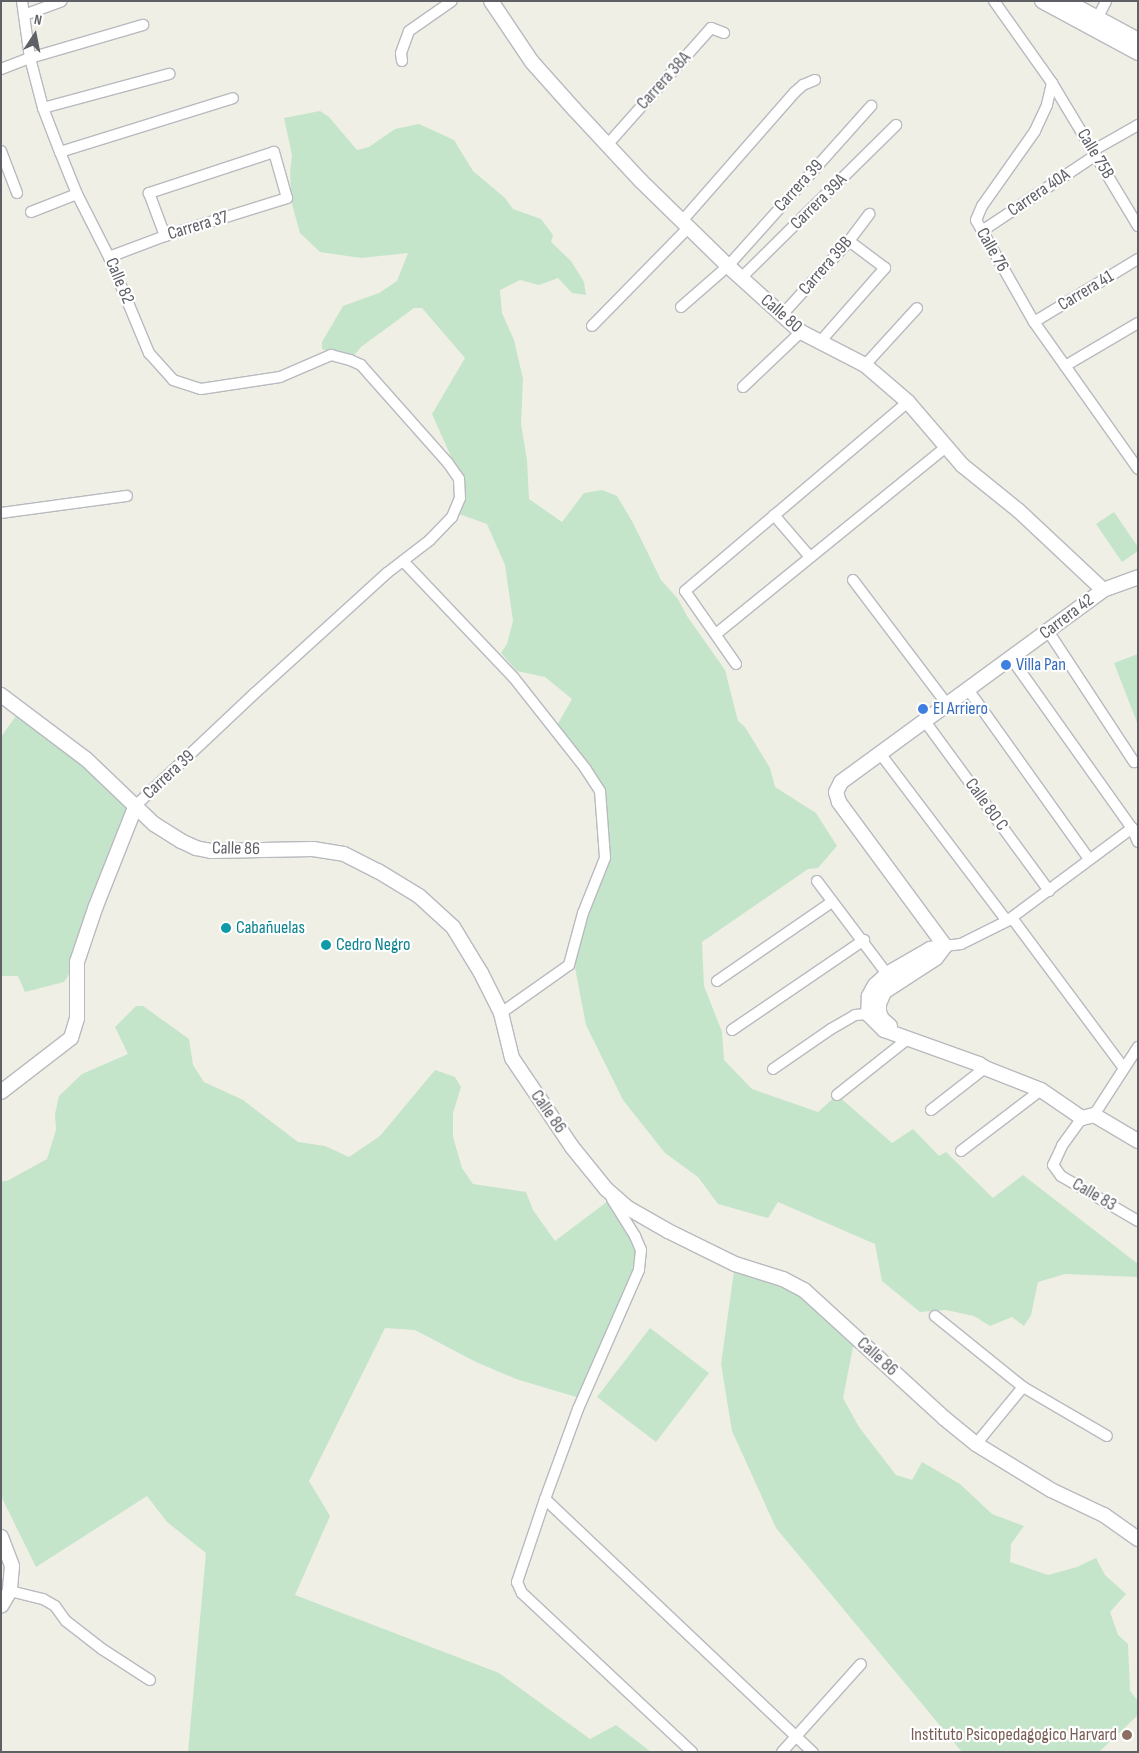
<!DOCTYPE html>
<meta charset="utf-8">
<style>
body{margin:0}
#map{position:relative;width:1139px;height:1753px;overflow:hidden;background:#efefe6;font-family:"Sofia Sans Condensed",sans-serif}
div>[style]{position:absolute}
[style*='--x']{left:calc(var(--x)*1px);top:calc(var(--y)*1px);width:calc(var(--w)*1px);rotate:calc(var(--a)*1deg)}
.green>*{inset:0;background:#c4e5ca}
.roads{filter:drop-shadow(1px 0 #b8babf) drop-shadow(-1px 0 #b8babf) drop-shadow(0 1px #b8babf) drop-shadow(0 -1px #b8babf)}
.street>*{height:10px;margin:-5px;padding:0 5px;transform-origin:5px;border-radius:5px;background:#fff}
.secondary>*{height:14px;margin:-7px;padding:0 7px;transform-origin:7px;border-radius:7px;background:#fff}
.dots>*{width:14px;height:14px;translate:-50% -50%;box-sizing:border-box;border:2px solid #fff;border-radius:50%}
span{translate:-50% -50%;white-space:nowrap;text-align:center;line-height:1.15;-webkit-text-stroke:4.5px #fff;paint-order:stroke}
.street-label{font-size:18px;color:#5e6066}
.shop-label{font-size:18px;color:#366cbe}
.left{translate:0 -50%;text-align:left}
.culture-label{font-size:18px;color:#0d838f}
.education-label{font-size:18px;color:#785e54}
.right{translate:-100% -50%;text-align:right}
.frame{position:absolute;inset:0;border:2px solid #5e6066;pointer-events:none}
.north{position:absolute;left:10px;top:10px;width:50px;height:50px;-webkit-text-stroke:4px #fff;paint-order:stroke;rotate:11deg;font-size:14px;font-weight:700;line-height:20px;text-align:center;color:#5e6066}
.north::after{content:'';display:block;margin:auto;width:18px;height:22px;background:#5e6066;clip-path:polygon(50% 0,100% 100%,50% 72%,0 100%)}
</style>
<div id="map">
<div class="green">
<i style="clip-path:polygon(320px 111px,329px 117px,357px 150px,369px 147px,395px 129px,419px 124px,454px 140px,473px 171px,505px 198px,513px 209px,541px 219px,553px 235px,551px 242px,571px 261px,584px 282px,586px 295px,572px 293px,558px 278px,539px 285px,520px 280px,500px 290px,502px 313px,514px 340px,523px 379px,521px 424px,527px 460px,529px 499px,562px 522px,584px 493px,602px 490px,617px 496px,633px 523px,661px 580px,678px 599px,687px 616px,725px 670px,738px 721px,745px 727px,770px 768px,775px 787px,816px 813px,837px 846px,818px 868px,808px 869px,702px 942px,704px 986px,722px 1032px,724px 1060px,752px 1089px,818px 1112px,837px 1095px,892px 1143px,913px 1129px,939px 1156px,946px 1152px,993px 1198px,1023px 1175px,1138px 1264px,1138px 1277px,1065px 1274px,1038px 1282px,1031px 1315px,1024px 1326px,1012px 1317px,990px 1326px,974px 1316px,946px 1310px,920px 1312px,882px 1281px,875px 1244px,778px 1202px,768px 1218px,718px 1204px,698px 1177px,665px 1153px,623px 1100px,586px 1025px,575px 968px,583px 913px,605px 858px,607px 795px,555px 729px,572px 699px,545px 677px,517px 671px,501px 653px,507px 644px,513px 621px,505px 565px,487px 524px,459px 514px,465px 488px,432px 414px,465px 358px,422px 308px,414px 308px,361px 347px,350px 360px,322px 349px,322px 342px,343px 306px,379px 293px,397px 281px,408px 253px,361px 258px,320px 252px,300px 233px,292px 204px,290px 173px,292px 155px,284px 118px)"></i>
<i style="clip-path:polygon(1114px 512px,1138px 547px,1138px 551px,1122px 562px,1096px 524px)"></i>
<i style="clip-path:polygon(1138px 654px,1138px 725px,1114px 663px)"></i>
<i style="clip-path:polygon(18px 713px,79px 759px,133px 808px,77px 962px,64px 982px,25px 992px,18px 976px,1px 976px,1px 737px)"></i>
<i style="clip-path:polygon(136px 1006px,143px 1006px,189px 1039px,193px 1065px,204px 1082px,243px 1100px,298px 1142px,325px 1146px,349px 1157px,380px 1136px,435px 1070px,455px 1077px,461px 1087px,453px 1113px,453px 1137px,462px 1168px,473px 1184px,526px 1192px,533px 1210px,555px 1241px,612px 1198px,640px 1257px,583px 1399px,516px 1379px,476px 1362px,415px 1330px,385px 1328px,309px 1481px,330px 1516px,295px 1595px,499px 1673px,590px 1739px,616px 1725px,651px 1752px,188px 1752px,206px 1553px,167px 1522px,147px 1496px,36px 1567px,1px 1496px,1px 1181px,7px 1181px,47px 1159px,56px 1130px,55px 1114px,59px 1096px,82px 1074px,128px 1054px,115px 1027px)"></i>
<i style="clip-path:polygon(735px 1264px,804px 1290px,855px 1337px,843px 1398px,859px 1427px,896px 1475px,912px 1480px,922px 1462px,960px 1484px,992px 1514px,1024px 1526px,1011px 1544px,1010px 1562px,1048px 1575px,1077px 1567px,1096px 1558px,1105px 1575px,1126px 1594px,1110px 1612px,1118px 1635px,1128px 1644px,1130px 1691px,1138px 1701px,1138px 1715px,1099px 1752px,962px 1752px,776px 1528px,732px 1431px,721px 1364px)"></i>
<i style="clip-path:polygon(650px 1328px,709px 1373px,656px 1442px,597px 1397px)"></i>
</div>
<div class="roads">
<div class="street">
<i style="--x:22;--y:1;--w:58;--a:82"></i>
<i style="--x:30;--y:58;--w:52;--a:75.4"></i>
<i style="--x:43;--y:108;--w:47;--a:68.9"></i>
<i style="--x:60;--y:152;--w:45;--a:68"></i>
<i style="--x:77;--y:194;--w:71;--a:63.1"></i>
<i style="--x:109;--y:257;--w:104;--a:67.4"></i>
<i style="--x:149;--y:353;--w:36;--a:48"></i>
<i style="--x:173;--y:380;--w:29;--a:18"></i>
<i style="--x:201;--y:389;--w:80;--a:-8.6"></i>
<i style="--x:280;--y:377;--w:56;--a:-23.3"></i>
<i style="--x:331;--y:355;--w:20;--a:15"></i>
<i style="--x:350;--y:360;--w:12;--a:24"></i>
<i style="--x:361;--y:365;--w:131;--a:48.4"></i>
<i style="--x:448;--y:463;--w:19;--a:55"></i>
<i style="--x:459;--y:479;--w:19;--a:87"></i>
<i style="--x:460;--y:498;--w:21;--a:113"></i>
<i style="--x:452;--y:517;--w:32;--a:134"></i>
<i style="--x:430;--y:540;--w:54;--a:142.5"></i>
<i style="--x:387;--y:573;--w:178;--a:137.7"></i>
<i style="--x:255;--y:693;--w:163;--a:136.7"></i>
<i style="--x:994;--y:1;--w:100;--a:54.7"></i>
<i style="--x:1052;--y:83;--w:167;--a:59"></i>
<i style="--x:24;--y:15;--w:40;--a:-20.2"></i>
<i style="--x:1097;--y:19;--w:20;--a:-63"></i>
<i style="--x:402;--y:61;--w:8;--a:-97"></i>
<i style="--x:401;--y:53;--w:23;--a:-70"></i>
<i style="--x:409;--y:31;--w:52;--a:-34.9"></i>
<i style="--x:1;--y:69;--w:31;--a:-21"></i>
<i style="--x:30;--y:58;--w:118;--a:-16.3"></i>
<i style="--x:1052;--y:83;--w:23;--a:103"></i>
<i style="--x:1047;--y:105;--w:29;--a:115"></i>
<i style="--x:1035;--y:131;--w:92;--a:125.2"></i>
<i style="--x:982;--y:206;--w:15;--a:113"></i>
<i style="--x:976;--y:220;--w:117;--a:60.4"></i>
<i style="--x:1034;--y:322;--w:180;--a:54.7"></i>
<i style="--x:43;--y:108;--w:131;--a:-15.1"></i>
<i style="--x:608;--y:144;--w:155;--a:-48.4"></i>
<i style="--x:711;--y:28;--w:14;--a:21"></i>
<i style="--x:1094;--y:150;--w:51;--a:-29.6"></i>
<i style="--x:1;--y:151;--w:45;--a:69.1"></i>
<i style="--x:60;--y:152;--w:181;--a:-17.3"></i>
<i style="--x:31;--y:212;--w:49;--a:-21.4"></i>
<i style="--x:682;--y:221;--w:171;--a:-48.8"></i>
<i style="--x:795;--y:92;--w:11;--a:-41"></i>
<i style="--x:803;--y:85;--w:13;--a:-23"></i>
<i style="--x:982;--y:231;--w:137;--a:-33.7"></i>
<i style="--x:109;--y:257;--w:60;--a:-20.6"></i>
<i style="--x:165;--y:236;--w:128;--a:-17.3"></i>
<i style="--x:287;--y:198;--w:48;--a:-105.8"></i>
<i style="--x:274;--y:152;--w:132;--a:161.8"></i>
<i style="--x:149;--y:193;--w:46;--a:69.6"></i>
<i style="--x:741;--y:278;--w:218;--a:-44.6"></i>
<i style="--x:681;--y:307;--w:62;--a:-41.1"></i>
<i style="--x:728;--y:266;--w:215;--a:-48.2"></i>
<i style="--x:781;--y:316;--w:101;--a:-47.8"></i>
<i style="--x:849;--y:241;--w:34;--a:-53"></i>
<i style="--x:1034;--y:322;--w:122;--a:-31.2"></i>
<i style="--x:592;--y:326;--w:139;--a:-45.6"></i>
<i style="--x:819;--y:343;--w:100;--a:-48.7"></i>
<i style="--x:885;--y:268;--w:45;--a:-143.1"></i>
<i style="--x:865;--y:365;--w:77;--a:-47.6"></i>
<i style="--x:1065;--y:366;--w:85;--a:-30.5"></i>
<i style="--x:743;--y:387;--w:80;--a:-43.5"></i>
<i style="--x:1;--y:513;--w:127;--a:-7.7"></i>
<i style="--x:774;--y:515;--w:55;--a:49.4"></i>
<i style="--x:403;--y:561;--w:161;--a:46.5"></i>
<i style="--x:514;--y:678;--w:115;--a:51.7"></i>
<i style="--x:585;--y:768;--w:27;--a:57"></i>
<i style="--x:600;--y:791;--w:67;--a:85.7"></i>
<i style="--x:605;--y:858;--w:59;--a:111.8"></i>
<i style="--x:583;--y:913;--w:54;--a:105.1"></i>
<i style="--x:569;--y:965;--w:83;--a:144.8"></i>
<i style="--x:853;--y:580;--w:154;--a:52.9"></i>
<i style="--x:1048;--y:631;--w:157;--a:56.7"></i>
<i style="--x:716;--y:634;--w:295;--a:-39.1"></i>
<i style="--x:1011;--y:658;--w:209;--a:54.6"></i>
<i style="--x:1132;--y:828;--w:15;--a:67"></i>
<i style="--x:736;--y:664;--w:89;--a:-124.9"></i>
<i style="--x:685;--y:591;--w:292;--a:-40.3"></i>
<i style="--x:967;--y:688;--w:210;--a:54.5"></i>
<i style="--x:924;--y:720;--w:212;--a:53.8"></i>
<i style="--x:879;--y:752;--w:212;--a:52.9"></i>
<i style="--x:817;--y:881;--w:116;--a:53"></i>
<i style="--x:1012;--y:918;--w:187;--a:53.3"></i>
<i style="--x:945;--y:946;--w:16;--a:-7"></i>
<i style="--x:961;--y:944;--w:51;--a:-26.6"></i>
<i style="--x:1007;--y:921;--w:156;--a:-36.6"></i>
<i style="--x:717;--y:981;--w:140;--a:-34.5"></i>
<i style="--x:732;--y:1030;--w:160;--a:-34.3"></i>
<i style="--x:773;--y:1069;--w:70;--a:-34.6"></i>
<i style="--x:831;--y:1029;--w:28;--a:-30"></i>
<i style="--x:855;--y:1015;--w:13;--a:-4"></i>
<i style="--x:837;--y:1095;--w:92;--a:-38.4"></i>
<i style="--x:931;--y:1110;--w:68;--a:-37.9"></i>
<i style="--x:1094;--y:1115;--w:81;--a:-57.1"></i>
<i style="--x:1082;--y:1118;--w:34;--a:126"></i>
<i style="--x:1062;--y:1146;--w:21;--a:115"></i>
<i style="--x:1053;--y:1165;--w:14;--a:54"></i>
<i style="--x:1061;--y:1176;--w:89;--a:30.3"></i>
<i style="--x:961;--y:1151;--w:101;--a:-37.3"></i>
<i style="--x:612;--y:1199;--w:44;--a:58.1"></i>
<i style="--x:635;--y:1236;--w:15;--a:67"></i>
<i style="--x:641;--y:1250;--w:20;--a:96"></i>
<i style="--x:639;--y:1270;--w:152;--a:113.7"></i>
<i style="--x:578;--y:1409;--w:96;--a:110.1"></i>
<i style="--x:545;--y:1499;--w:88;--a:108.6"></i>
<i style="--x:517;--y:1582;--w:12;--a:66"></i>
<i style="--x:522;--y:1593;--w:233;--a:43.1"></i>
<i style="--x:935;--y:1316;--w:113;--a:38.9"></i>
<i style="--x:1023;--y:1387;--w:97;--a:30.3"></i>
<i style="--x:976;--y:1444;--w:74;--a:-50.5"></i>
<i style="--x:545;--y:1499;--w:369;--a:43.4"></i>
<i style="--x:10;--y:1591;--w:34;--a:14"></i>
<i style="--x:43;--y:1599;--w:14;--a:30"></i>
<i style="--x:55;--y:1606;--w:19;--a:54"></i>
<i style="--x:66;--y:1621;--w:46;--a:37.9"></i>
<i style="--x:102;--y:1649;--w:57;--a:32.9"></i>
<i style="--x:782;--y:1752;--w:118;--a:-48.1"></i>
</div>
<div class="secondary">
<i style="--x:491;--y:1;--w:73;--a:56.1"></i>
<i style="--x:532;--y:62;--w:63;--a:48.2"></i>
<i style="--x:574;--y:109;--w:98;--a:47.1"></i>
<i style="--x:641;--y:181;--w:122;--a:44.3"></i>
<i style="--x:728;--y:266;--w:98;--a:42.1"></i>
<i style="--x:801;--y:332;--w:72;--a:27.3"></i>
<i style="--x:865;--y:365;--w:57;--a:40.7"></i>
<i style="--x:908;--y:402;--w:83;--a:49.4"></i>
<i style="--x:962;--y:465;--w:73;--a:38.9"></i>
<i style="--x:1019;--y:511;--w:115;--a:43.2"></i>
<i style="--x:1042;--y:1;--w:109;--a:28.4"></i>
<i style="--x:1066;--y:1;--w:82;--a:28.4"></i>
<i style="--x:1;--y:695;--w:106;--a:37"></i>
<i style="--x:86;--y:759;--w:94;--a:43.7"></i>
<i style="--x:154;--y:824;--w:32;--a:32"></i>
<i style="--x:181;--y:841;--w:17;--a:25"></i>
<i style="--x:196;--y:848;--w:16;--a:11"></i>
<i style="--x:212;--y:851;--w:101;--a:-1.1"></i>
<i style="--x:313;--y:849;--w:31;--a:9"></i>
<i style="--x:344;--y:854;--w:38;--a:27"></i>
<i style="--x:378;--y:871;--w:48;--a:31.4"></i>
<i style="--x:419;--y:896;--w:46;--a:42.4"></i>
<i style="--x:453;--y:927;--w:54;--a:58.7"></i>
<i style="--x:481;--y:973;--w:45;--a:63.4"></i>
<i style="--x:501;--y:1013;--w:46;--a:76.3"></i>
<i style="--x:512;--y:1058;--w:107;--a:56"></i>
<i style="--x:572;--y:1147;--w:54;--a:51"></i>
<i style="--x:606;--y:1189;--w:29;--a:41"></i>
<i style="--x:628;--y:1208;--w:46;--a:29.9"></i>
<i style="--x:668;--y:1231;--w:75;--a:26.2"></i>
<i style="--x:735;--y:1264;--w:50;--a:17.4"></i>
<i style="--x:783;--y:1279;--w:24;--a:28"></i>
<i style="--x:804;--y:1290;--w:190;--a:42.4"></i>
<i style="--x:944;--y:1418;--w:41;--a:39.1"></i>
<i style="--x:976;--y:1444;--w:88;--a:31.5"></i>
<i style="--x:1051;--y:1490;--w:59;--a:25.3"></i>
<i style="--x:1104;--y:1515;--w:42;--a:35.2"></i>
<i style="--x:945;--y:946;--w:179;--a:-126.4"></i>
<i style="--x:839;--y:802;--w:10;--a:-107"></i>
<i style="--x:836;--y:792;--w:11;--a:-63"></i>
<i style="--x:841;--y:782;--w:325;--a:-36.2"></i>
<i style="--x:1103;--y:590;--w:37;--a:-20"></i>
<i style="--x:945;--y:946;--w:15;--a:169"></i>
<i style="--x:930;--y:949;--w:50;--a:149.8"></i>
<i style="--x:887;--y:974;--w:16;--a:137"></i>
<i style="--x:875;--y:985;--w:13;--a:119"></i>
<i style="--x:869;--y:996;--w:18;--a:93"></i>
<i style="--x:868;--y:1014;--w:23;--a:45"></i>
<i style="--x:884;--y:1030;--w:101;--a:19.7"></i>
<i style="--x:979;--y:1064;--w:7;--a:34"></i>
<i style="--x:985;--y:1068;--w:60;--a:21.4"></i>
<i style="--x:1041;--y:1090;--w:50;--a:34.3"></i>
<i style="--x:1082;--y:1118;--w:12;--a:-14"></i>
<i style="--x:1094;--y:1115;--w:51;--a:30.6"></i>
<i style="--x:890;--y:1026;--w:11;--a:-139"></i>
<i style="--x:882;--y:1019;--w:8;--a:-113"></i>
<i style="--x:879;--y:1012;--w:8;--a:-90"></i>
<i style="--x:879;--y:1004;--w:13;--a:-67"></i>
<i style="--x:884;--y:992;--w:62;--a:-33.2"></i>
<i style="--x:936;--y:958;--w:15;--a:-53"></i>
<i style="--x:1;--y:1092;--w:88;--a:-37.6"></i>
<i style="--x:71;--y:1038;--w:21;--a:-73"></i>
<i style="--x:77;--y:1018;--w:56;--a:-90"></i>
<i style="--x:77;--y:962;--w:59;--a:-71.3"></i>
<i style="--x:96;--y:906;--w:109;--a:-68.4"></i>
<i style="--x:1;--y:1537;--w:31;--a:69"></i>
<i style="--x:12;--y:1566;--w:25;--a:95"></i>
<i style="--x:10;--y:1591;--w:17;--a:121"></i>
</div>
</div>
<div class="dots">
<i style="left:1006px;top:665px;background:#3f7fe0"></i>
<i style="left:923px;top:709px;background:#3f7fe0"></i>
<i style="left:226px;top:928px;background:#0f9aa8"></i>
<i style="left:326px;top:945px;background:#0f9aa8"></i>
<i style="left:1127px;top:1735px;background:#8d6e63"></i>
</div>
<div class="street-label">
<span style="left:664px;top:81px;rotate:-48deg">Carrera 38A</span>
<span style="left:1095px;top:154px;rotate:59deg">Calle 75B</span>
<span style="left:799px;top:186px;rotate:-48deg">Carrera 39</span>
<span style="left:1039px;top:193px;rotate:-34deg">Carrera 40A</span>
<span style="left:819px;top:202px;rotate:-45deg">Carrera 39A</span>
<span style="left:198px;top:226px;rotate:-17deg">Carrera 37</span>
<span style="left:992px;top:250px;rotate:60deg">Calle 76</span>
<span style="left:826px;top:266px;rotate:-49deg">Carrera 39B</span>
<span style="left:119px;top:281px;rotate:67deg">Calle 82</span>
<span style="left:1086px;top:291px;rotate:-31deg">Carrera 41</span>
<span style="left:781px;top:314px;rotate:41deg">Calle 80</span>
<span style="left:1067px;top:617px;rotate:-37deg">Carrera 42</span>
<span style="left:169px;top:775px;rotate:-43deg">Carrera 39</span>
<span style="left:986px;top:805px;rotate:54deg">Calle 80 C</span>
<span style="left:236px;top:849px;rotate:1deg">Calle 86</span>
<span style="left:548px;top:1112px;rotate:55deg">Calle 86</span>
<span style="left:1094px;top:1195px;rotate:30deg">Calle 83</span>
<span style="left:877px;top:1357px;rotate:42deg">Calle 86</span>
</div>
<div class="shop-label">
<span class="left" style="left:1016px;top:665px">Villa Pan</span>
<span class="left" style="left:933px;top:709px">El Arriero</span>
</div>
<div class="culture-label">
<span class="left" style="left:236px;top:928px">Cabañuelas</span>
<span class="left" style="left:336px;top:945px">Cedro Negro</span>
</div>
<div class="education-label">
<span class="right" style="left:1117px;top:1735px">Instituto Psicopedagogico Harvard</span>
</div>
<div class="frame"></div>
<div class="north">N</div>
</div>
